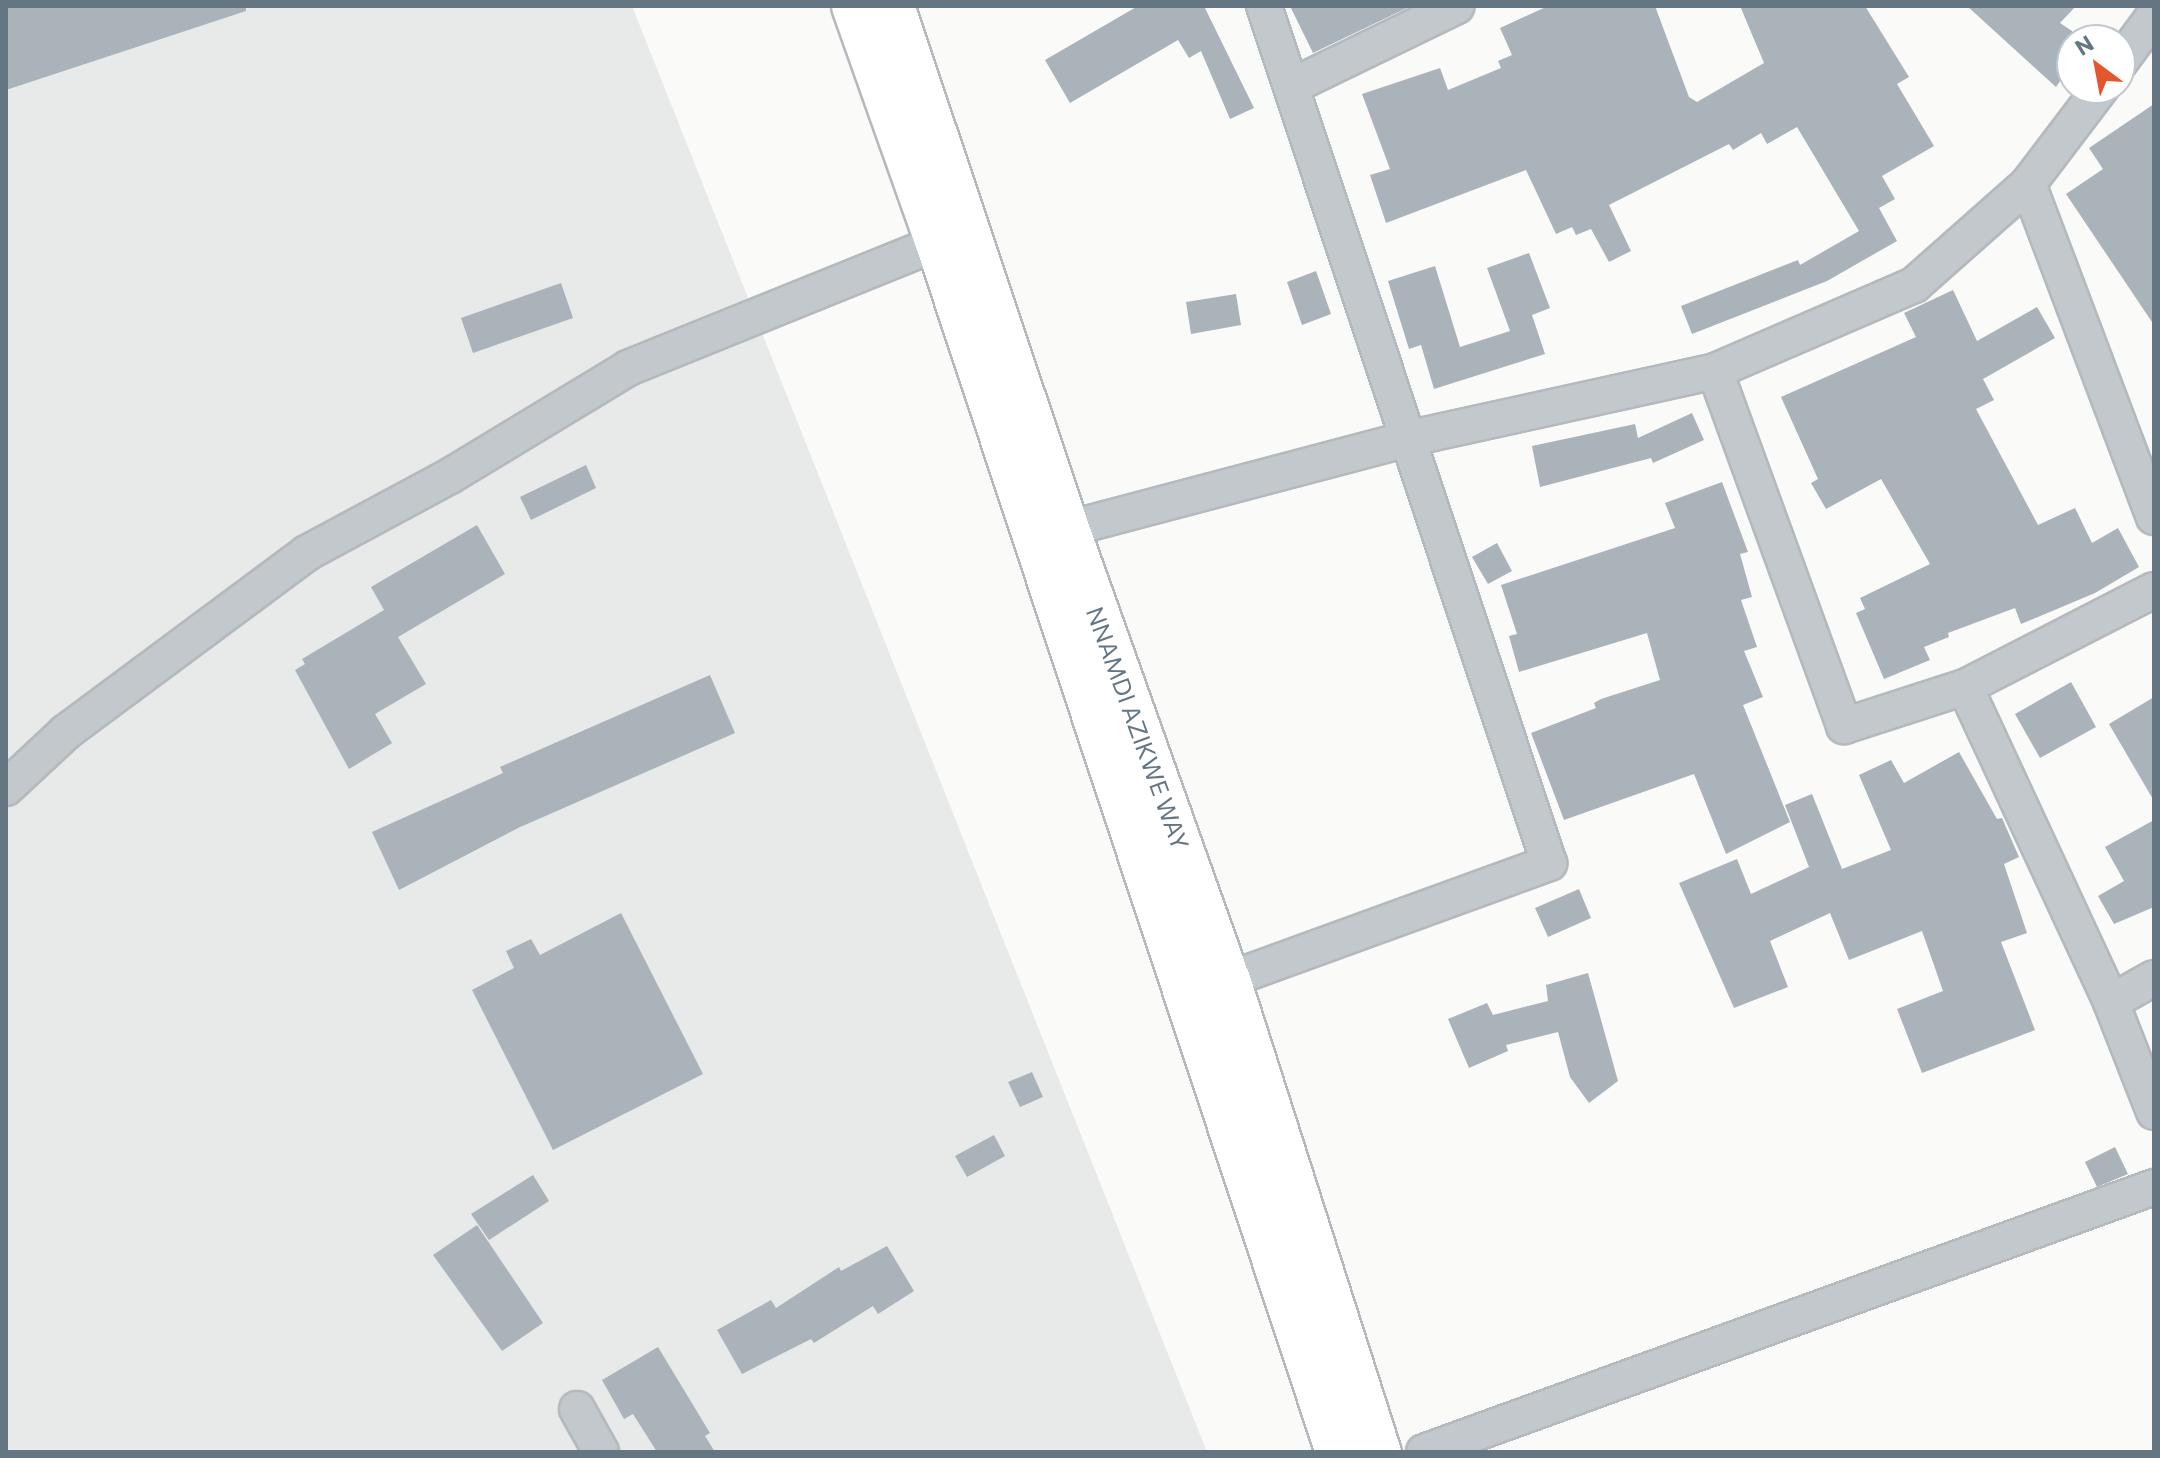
<!DOCTYPE html>
<style>
body{margin:0}
#map{position:relative;width:2160px;height:1458px;overflow:hidden;background:#fafaf8;font-family:Commissioner,sans-serif}
div>[style]{position:absolute}
[style*='--x']{left:calc(var(--x)*1px);top:calc(var(--y)*1px);width:calc(var(--w)*1px);rotate:calc(var(--a)*1deg)}
.built>*{inset:0;background:#e8e9e9}
.building>*{inset:0;background:#aab3b9}
.roads{filter:drop-shadow(2px 0 #b4b9bd) drop-shadow(-2px 0 #b4b9bd) drop-shadow(0 2px #b4b9bd) drop-shadow(0 -2px #b4b9bd)}
.minor>*{height:34px;margin:-17px;padding:0 17px;transform-origin:17px;border-radius:17px;background:#c3c8cc}
.trunk>*{height:44px;margin:-22px;padding:0 22px;transform-origin:22px;border-radius:22px;background:#fff}
span{translate:-50% -50%;white-space:nowrap;text-align:center;line-height:1.15;-webkit-text-stroke:8px #fff;paint-order:stroke}
.street-label{font-size:24px;color:#657683}
.frame{position:absolute;inset:0;border:8px solid #657683;pointer-events:none}
.north{position:absolute;left:2056px;top:24px;width:80px;height:80px;box-sizing:border-box;background:#fff;border:2px solid #c1c8cd;border-radius:50%;rotate:328deg;font-size:22px;font-weight:700;line-height:32px;text-align:center;color:#657683}
.north::after{content:'';display:block;margin:auto;width:28px;height:36px;background:#e4572e;clip-path:polygon(50% 0,100% 100%,50% 72%,0 100%)}
</style>
<div id="map">
<div class="built">
<i style="clip-path:polygon(6px 6px,632px 6px,1207px 1452px,6px 1452px)"></i>
</div>
<div class="building">
<i style="clip-path:polygon(6px 6px,246px 6px,246px 11px,6px 90px)"></i>
<i style="clip-path:polygon(1138px 6px,1204px 6px,1254px 108px,1230px 119px,1201px 51px,1189px 58px,1178px 40px,1070px 103px,1045px 60px)"></i>
<i style="clip-path:polygon(1290px 6px,1411px 6px,1313px 53px)"></i>
<i style="clip-path:polygon(1548px 6px,1655px 6px,1689px 97px,1697px 102px,1764px 63px,1740px 6px,1865px 6px,1909px 77px,1897px 84px,1934px 146px,1882px 176px,1895px 199px,1879px 208px,1897px 241px,1827px 281px,1692px 334px,1681px 306px,1798px 260px,1800px 265px,1859px 231px,1797px 127px,1767px 144px,1761px 133px,1733px 150px,1729px 144px,1609px 205px,1631px 251px,1609px 262px,1591px 229px,1576px 235px,1572px 227px,1556px 234px,1526px 170px,1386px 223px,1370px 175px,1390px 169px,1362px 94px,1440px 68px,1448px 90px,1501px 68px,1498px 61px,1512px 55px,1500px 28px)"></i>
<i style="clip-path:polygon(1967px 6px,2076px 6px,2060px 23px,2072px 31px,2072px 63px,2056px 87px)"></i>
<i style="clip-path:polygon(2154px 104px,2154px 325px,2066px 194px,2103px 169px,2089px 148px)"></i>
<i style="clip-path:polygon(1529px 253px,1550px 308px,1532px 315px,1545px 354px,1434px 389px,1421px 345px,1409px 349px,1388px 281px,1435px 266px,1460px 347px,1510px 331px,1487px 268px)"></i>
<i style="clip-path:polygon(1316px 271px,1331px 314px,1302px 325px,1287px 282px)"></i>
<i style="clip-path:polygon(561px 283px,573px 318px,473px 353px,461px 318px)"></i>
<i style="clip-path:polygon(1953px 290px,1977px 341px,2037px 307px,2055px 338px,1983px 379px,1994px 400px,1976px 409px,2038px 525px,2075px 508px,2092px 543px,2118px 528px,2139px 567px,2095px 593px,2021px 624px,2015px 608px,1948px 633px,1949px 637px,1924px 647px,1930px 660px,1884px 679px,1856px 613px,1865px 609px,1860px 598px,1930px 564px,1881px 479px,1826px 509px,1811px 483px,1818px 479px,1781px 397px,1916px 337px,1904px 313px)"></i>
<i style="clip-path:polygon(1236px 294px,1241px 325px,1191px 334px,1186px 302px)"></i>
<i style="clip-path:polygon(1692px 413px,1704px 440px,1653px 463px,1651px 458px,1540px 487px,1532px 446px,1635px 424px,1638px 438px)"></i>
<i style="clip-path:polygon(586px 465px,596px 488px,531px 520px,520px 497px)"></i>
<i style="clip-path:polygon(1722px 482px,1748px 552px,1740px 554px,1752px 597px,1741px 600px,1757px 647px,1744px 651px,1763px 697px,1743px 705px,1790px 822px,1726px 854px,1694px 774px,1564px 820px,1531px 733px,1596px 708px,1594px 703px,1601px 699px,1660px 680px,1647px 633px,1519px 672px,1509px 636px,1517px 634px,1501px 585px,1675px 528px,1665px 503px)"></i>
<i style="clip-path:polygon(477px 525px,505px 574px,398px 637px,426px 684px,375px 714px,392px 743px,349px 769px,295px 670px,305px 664px,302px 659px,384px 610px,371px 587px)"></i>
<i style="clip-path:polygon(1497px 543px,1512px 571px,1488px 584px,1472px 557px)"></i>
<i style="clip-path:polygon(710px 675px,735px 733px,518px 828px,399px 890px,372px 832px,503px 773px,500px 767px)"></i>
<i style="clip-path:polygon(2071px 682px,2096px 727px,2040px 758px,2015px 714px)"></i>
<i style="clip-path:polygon(2154px 697px,2154px 801px,2109px 724px)"></i>
<i style="clip-path:polygon(1959px 752px,1997px 819px,2002px 818px,2019px 857px,2004px 864px,2027px 933px,2001px 942px,2035px 1030px,1922px 1073px,1897px 1009px,1943px 991px,1922px 931px,1849px 960px,1830px 913px,1770px 941px,1788px 987px,1734px 1008px,1679px 883px,1737px 859px,1751px 894px,1809px 867px,1785px 805px,1812px 794px,1842px 869px,1891px 850px,1859px 775px,1891px 760px,1904px 783px)"></i>
<i style="clip-path:polygon(2154px 820px,2154px 907px,2114px 924px,2098px 896px,2124px 881px,2105px 847px)"></i>
<i style="clip-path:polygon(1579px 889px,1591px 918px,1548px 937px,1535px 908px)"></i>
<i style="clip-path:polygon(621px 913px,703px 1074px,553px 1150px,472px 990px,514px 968px,506px 951px,531px 939px,540px 955px)"></i>
<i style="clip-path:polygon(1588px 973px,1618px 1081px,1589px 1103px,1570px 1077px,1558px 1032px,1506px 1045px,1508px 1051px,1469px 1068px,1448px 1019px,1487px 1003px,1493px 1015px,1548px 1001px,1546px 985px)"></i>
<i style="clip-path:polygon(1032px 1072px,1043px 1097px,1020px 1107px,1008px 1082px)"></i>
<i style="clip-path:polygon(994px 1135px,1005px 1156px,967px 1177px,955px 1156px)"></i>
<i style="clip-path:polygon(2115px 1147px,2128px 1174px,2097px 1187px,2085px 1162px)"></i>
<i style="clip-path:polygon(533px 1175px,549px 1201px,489px 1240px,471px 1214px)"></i>
<i style="clip-path:polygon(477px 1225px,543px 1323px,502px 1351px,433px 1255px)"></i>
<i style="clip-path:polygon(887px 1246px,914px 1291px,878px 1314px,873px 1306px,814px 1343px,811px 1339px,742px 1374px,717px 1330px,771px 1300px,776px 1308px,839px 1267px,841px 1271px)"></i>
<i style="clip-path:polygon(658px 1347px,710px 1433px,705px 1436px,715px 1452px,657px 1452px,633px 1414px,624px 1419px,602px 1380px)"></i>
</div>
<div class="roads">
<div class="minor">
<i style="--x:2120;--y:62;--w:57;--a:-53.5"></i>
<i style="--x:1292;--y:86;--w:183;--a:-25.9"></i>
<i style="--x:2028;--y:184;--w:356;--a:69.3"></i>
<i style="--x:1715;--y:371;--w:378;--a:70"></i>
<i style="--x:1844;--y:726;--w:127;--a:-17.9"></i>
<i style="--x:1965;--y:687;--w:212;--a:-27.2"></i>
<i style="--x:1067;--y:529;--w:356;--a:-14.8"></i>
<i style="--x:1411;--y:438;--w:311;--a:-12.4"></i>
<i style="--x:1715;--y:371;--w:217;--a:-23.4"></i>
<i style="--x:1914;--y:285;--w:152;--a:-41.5"></i>
<i style="--x:2028;--y:184;--w:121;--a:-52.8"></i>
<i style="--x:1965;--y:687;--w:347;--a:65.1"></i>
<i style="--x:2111;--y:1002;--w:118;--a:68.6"></i>
<i style="--x:6;--y:788;--w:82;--a:-43"></i>
<i style="--x:66;--y:732;--w:300;--a:-36.6"></i>
<i style="--x:307;--y:553;--w:162;--a:-28.3"></i>
<i style="--x:450;--y:476;--w:208;--a:-31.2"></i>
<i style="--x:628;--y:368;--w:334;--a:-22"></i>
<i style="--x:1228;--y:980;--w:342;--a:-20"></i>
<i style="--x:1549;--y:863;--w:903;--a:-108.39"></i>
<i style="--x:2111;--y:1002;--w:49;--a:-29.2"></i>
<i style="--x:577;--y:1409;--w:49;--a:60.8"></i>
<i style="--x:1424;--y:1452;--w:777;--a:-19.95"></i>
</div>
<div class="trunk">
<i style="--x:854;--y:6;--w:251;--a:70.5"></i>
<i style="--x:938;--y:243;--w:1273;--a:71.69"></i>
<i style="--x:892;--y:6;--w:552;--a:71.5"></i>
<i style="--x:1067;--y:529;--w:479;--a:70.4"></i>
<i style="--x:1228;--y:980;--w:496;--a:72.3"></i>
</div>
</div>
<div class="street-label">
<span style="left:1138px;top:728px;rotate:70deg">NNAMDI AZIKWE WAY</span>
</div>
<div class="frame"></div>
<div class="north">N</div>
</div>
